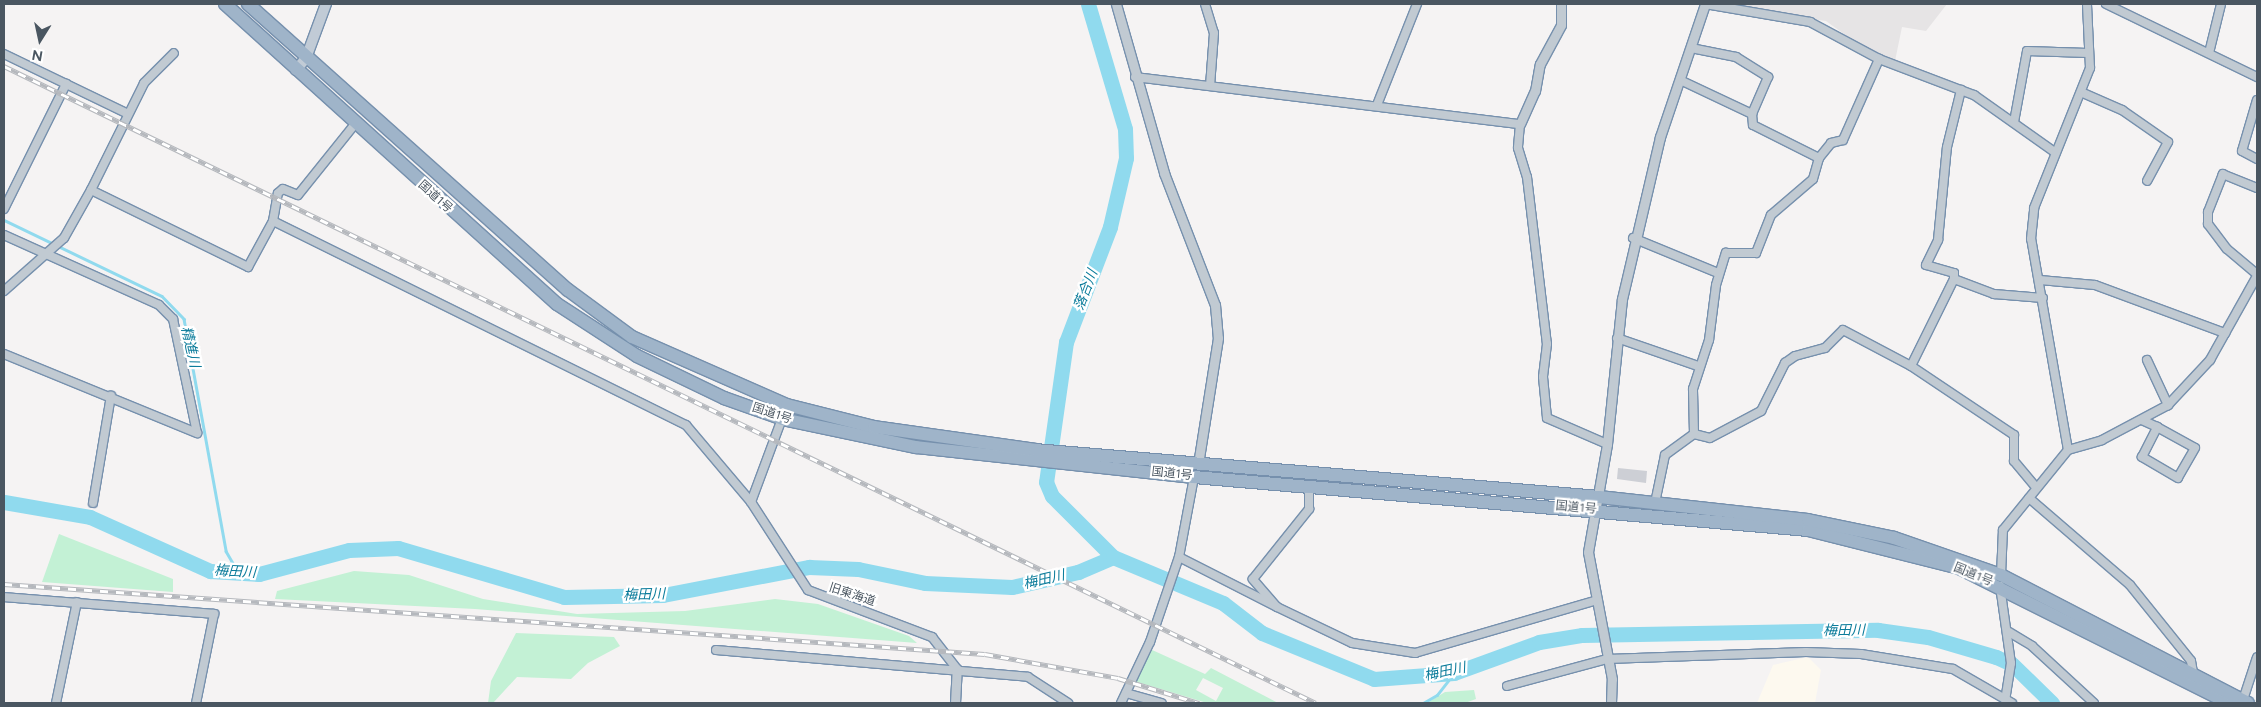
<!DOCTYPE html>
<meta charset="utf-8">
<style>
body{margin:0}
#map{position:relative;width:2261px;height:707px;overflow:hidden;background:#f5f3f3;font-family:Figtree,"Noto Sans JP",sans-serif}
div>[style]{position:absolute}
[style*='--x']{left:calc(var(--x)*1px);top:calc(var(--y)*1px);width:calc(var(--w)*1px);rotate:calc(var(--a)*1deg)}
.commercial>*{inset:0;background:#fdf9ef}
.education>*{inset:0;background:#e6e4e5}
.green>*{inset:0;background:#c3f1d5}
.stream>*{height:2.5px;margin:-1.25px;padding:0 1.25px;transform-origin:1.25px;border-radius:1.25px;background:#90daee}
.river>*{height:15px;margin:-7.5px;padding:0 7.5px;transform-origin:7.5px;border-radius:7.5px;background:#90daee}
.building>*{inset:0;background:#cdcfd5}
.roads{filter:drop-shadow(1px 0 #7690ad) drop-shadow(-1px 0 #7690ad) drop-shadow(0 1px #7690ad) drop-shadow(0 -1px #7690ad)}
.minor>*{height:8px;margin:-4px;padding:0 4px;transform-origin:4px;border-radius:4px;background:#c1cad2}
.tertiary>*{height:9px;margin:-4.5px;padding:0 4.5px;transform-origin:4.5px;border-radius:4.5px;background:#c1cad2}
.secondary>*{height:10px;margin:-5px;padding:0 5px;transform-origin:5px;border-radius:5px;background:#c1cbd6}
.trunk>*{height:12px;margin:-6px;padding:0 6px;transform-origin:6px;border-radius:6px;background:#9fb4c9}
.rail>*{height:4.5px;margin-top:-2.25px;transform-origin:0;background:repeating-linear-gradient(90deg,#fff 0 8px,#b5b8bd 0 16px);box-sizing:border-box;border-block:1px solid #b5b8bd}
span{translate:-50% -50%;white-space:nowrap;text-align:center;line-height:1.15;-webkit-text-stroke:4.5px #fff;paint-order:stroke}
.street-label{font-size:12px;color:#4a5661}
.water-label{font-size:14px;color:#0c7c9b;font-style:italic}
.frame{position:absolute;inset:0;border:5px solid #4a5661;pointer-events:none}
.north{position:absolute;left:15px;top:15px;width:50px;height:50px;-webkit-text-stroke:4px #fff;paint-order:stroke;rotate:190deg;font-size:14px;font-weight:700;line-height:20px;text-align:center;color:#4a5661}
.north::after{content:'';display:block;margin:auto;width:18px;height:22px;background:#4a5661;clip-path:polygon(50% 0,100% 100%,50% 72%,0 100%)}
</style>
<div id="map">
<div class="commercial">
<i style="clip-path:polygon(1808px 657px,1821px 670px,1815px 703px,1757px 703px,1773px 665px)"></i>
</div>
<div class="education">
<i style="clip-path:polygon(1734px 4px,1947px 4px,1926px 31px,1902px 27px,1895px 61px,1869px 52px,1826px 21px,1766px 13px)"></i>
</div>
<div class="green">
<i style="clip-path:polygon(59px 534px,173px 579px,173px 592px,42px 582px)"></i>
<i style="clip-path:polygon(354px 571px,409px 575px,483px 599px,577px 614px,685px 611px,775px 599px,818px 604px,909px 636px,917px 643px,475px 609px,275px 599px,277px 591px)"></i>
<i style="clip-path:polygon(516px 633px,614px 637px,620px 646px,588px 663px,571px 679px,517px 677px,493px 703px,488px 703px,491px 681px)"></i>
<i style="clip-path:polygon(evenodd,1150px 649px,1205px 674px,1211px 668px,1278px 703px,1207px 703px,1134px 681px,1150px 649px,1203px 678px,1223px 688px,1216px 701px,1196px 690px,1203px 678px)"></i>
<i style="clip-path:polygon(1474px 690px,1476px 699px,1465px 703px,1427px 703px,1445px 692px)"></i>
</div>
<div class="stream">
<i style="--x:4;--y:220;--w:175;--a:25.7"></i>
<i style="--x:162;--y:296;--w:32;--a:46"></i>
<i style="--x:184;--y:319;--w:236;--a:79.7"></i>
<i style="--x:226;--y:551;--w:28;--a:60"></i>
<i style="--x:1423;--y:703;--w:16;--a:-30"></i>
<i style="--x:1437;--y:695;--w:28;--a:-52"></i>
</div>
<div class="river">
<i style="--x:1088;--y:4;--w:130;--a:73.5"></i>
<i style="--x:1125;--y:129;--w:29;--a:88"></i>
<i style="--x:1126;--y:158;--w:71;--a:103.1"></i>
<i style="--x:1110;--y:227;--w:123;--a:110.9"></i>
<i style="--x:1066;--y:342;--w:141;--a:98.1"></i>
<i style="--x:1046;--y:482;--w:15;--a:67"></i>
<i style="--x:1052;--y:496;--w:86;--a:45"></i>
<i style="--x:4;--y:502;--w:87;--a:9.9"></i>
<i style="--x:90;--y:517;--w:132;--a:24.2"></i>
<i style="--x:210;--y:571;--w:49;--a:3.5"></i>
<i style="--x:259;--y:574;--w:93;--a:-14.9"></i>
<i style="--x:349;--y:550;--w:49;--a:-2.3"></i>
<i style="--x:398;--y:548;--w:173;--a:16.4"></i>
<i style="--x:564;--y:597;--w:99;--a:-1.2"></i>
<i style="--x:663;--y:595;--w:149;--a:-10.9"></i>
<i style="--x:809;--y:567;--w:49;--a:2.3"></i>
<i style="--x:858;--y:569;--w:68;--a:11.8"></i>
<i style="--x:925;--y:583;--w:87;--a:2.6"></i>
<i style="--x:1012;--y:587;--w:68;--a:-12.8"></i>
<i style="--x:1078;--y:572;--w:38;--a:-23"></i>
<i style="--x:1113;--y:557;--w:119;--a:22.7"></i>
<i style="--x:1223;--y:603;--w:49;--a:37.6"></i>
<i style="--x:1262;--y:633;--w:121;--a:22.3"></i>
<i style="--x:1374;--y:679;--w:80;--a:-4.3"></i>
<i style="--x:1454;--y:673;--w:90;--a:-20"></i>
<i style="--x:1539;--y:642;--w:44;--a:-9.2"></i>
<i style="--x:1582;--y:635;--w:296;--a:-1"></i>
<i style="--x:1878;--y:630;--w:50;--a:8"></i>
<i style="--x:1928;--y:637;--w:71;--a:16.4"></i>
<i style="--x:1996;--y:657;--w:17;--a:24"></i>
<i style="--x:2012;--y:664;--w:56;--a:44.3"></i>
</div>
<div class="building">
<i style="clip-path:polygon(1618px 468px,1647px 471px,1646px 483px,1617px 479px)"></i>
</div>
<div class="roads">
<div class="minor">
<i style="--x:1205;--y:4;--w:30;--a:73"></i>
<i style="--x:1214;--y:33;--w:53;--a:94.3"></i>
<i style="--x:1705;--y:4;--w:107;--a:9.7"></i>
<i style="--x:1810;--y:22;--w:78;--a:28.2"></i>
<i style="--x:1879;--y:59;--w:102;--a:20.8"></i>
<i style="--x:1974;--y:95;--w:100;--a:35.3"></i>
<i style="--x:2106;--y:4;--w:168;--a:25.8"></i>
<i style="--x:1691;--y:48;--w:46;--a:11.3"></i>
<i style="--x:1736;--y:57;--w:38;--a:32"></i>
<i style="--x:1768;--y:77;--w:40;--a:113.4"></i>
<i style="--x:2209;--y:53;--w:50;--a:-76.2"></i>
<i style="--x:4;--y:54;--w:136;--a:25.8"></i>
<i style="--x:1135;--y:77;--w:388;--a:7"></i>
<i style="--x:1520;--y:124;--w:24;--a:95"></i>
<i style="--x:1518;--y:148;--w:30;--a:73"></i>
<i style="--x:1527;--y:177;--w:168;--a:83.2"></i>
<i style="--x:1547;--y:344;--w:33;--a:97"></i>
<i style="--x:1543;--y:377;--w:41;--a:84.4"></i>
<i style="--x:1547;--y:418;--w:65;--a:23.4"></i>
<i style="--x:1680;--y:80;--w:80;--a:25.3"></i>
<i style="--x:1752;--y:114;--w:11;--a:85"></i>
<i style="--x:1753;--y:125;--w:74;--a:26.6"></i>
<i style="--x:2083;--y:93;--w:43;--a:23.6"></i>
<i style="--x:2122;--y:110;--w:56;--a:34.8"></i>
<i style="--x:2168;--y:142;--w:44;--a:118.3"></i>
<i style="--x:2257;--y:100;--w:53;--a:106.4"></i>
<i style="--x:2242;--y:151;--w:17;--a:28"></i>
<i style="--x:1377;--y:105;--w:109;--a:-68.4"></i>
<i style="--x:2014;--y:122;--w:72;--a:-79.6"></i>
<i style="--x:2027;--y:51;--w:61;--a:1.9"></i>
<i style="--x:2257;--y:188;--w:37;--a:-158"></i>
<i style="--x:2223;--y:174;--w:41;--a:111.5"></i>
<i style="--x:2208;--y:212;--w:12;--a:90"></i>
<i style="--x:2208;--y:224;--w:31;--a:53"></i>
<i style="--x:2227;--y:249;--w:39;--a:40"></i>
<i style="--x:91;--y:190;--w:119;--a:-63.6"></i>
<i style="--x:144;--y:83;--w:42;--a:-45"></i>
<i style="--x:4;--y:209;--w:140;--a:-63.6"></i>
<i style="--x:273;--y:221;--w:461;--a:26.3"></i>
<i style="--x:686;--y:425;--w:101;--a:49.8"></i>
<i style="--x:751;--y:502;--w:105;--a:57.1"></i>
<i style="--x:808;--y:590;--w:133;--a:20.8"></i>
<i style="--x:932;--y:637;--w:41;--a:52"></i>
<i style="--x:4;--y:235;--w:170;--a:24.3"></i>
<i style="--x:159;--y:305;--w:20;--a:45"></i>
<i style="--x:173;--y:319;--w:116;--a:78.1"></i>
<i style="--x:1633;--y:238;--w:92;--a:22.4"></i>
<i style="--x:1954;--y:279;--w:43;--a:20.6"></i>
<i style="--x:1994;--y:294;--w:49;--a:4.7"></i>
<i style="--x:2040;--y:280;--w:55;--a:5.2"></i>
<i style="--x:2095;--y:285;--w:139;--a:20.3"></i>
<i style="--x:4;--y:291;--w:80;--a:-41.5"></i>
<i style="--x:64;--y:238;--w:55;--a:-60.6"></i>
<i style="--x:91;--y:190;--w:175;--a:26.1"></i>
<i style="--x:248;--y:267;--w:52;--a:-61.5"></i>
<i style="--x:273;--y:221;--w:28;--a:-80"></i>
<i style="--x:278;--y:193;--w:6;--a:-39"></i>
<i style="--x:283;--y:189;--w:16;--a:22"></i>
<i style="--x:298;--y:195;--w:91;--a:-51.2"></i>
<i style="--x:1617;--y:338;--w:86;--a:19.1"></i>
<i style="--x:4;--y:354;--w:209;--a:22.3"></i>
<i style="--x:2147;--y:360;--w:50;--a:65"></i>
<i style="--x:1911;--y:366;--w:97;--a:-63.7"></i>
<i style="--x:1954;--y:279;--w:6;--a:-90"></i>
<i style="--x:1954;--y:273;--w:29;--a:-164"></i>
<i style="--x:1926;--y:265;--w:28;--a:-64"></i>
<i style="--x:1938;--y:240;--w:93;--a:-84.5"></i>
<i style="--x:1947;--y:147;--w:59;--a:-76.2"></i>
<i style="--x:2142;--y:420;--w:17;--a:25"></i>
<i style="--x:2157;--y:427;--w:43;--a:28.9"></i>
<i style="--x:2195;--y:448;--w:34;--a:120"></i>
<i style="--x:2178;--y:478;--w:42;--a:-149.7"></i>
<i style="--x:2142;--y:457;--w:34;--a:-63"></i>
<i style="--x:1694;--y:434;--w:16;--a:14"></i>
<i style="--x:1710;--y:438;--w:58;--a:-27.9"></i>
<i style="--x:1761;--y:411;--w:54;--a:-63.4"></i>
<i style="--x:1785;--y:363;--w:12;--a:-35"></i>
<i style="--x:1795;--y:356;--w:31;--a:-15"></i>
<i style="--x:1825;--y:348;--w:25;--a:-45"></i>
<i style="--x:1843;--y:330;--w:77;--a:27.9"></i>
<i style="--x:1911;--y:366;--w:124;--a:33.8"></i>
<i style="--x:2014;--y:435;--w:26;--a:90"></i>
<i style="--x:2014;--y:461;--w:35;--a:50"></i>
<i style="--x:2068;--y:450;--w:35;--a:-16"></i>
<i style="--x:2102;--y:440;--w:75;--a:-27.9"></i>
<i style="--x:2168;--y:405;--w:62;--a:-47"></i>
<i style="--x:2210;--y:360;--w:96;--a:-60.8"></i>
<i style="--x:1194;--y:477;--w:81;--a:100.6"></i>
<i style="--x:1179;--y:557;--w:110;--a:27"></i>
<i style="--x:1277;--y:607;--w:37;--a:-131"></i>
<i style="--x:1253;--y:579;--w:90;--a:-51.3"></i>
<i style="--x:1309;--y:509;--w:23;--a:-90"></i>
<i style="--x:2029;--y:498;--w:133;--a:40.7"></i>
<i style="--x:2130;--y:585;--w:97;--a:51.2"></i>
<i style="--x:2191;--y:661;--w:11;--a:80"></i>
<i style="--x:751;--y:502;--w:103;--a:-69.6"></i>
<i style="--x:93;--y:503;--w:109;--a:-80.5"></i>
<i style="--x:1655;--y:503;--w:49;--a:-78.2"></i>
<i style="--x:1665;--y:455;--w:36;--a:-36"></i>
<i style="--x:1694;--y:434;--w:45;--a:-91.3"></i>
<i style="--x:1693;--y:389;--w:52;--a:-71.9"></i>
<i style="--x:1709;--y:340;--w:55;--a:-82.7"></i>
<i style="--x:1716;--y:285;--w:34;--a:-73"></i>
<i style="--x:1726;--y:253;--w:30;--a:0"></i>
<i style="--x:1756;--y:253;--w:41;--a:-68.5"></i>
<i style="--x:1771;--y:215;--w:55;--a:-40.6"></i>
<i style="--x:1813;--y:179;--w:22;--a:-74"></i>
<i style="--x:1819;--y:158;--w:19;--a:-51"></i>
<i style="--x:1831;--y:143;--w:12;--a:-14"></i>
<i style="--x:1843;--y:140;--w:89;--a:-66"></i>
<i style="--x:2001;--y:575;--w:45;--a:-87.5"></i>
<i style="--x:2003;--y:530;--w:103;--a:-50.9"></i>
<i style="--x:2068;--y:450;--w:214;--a:-99.9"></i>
<i style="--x:2031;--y:239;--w:31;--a:-84"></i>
<i style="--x:2034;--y:208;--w:151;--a:-68.2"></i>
<i style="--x:2090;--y:68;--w:64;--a:-92.7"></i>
<i style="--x:2000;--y:586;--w:78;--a:81.9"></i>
<i style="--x:2011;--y:663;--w:37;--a:99"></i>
<i style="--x:4;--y:597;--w:211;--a:4.6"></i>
<i style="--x:214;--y:614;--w:91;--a:101.4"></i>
<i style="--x:1277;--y:607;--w:83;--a:25.6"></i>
<i style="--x:1352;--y:643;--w:64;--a:9"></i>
<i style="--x:1415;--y:653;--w:190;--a:-16.2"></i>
<i style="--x:2009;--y:632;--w:27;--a:31"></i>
<i style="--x:2032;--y:646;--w:84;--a:42.6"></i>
<i style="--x:716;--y:650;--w:313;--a:4.9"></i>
<i style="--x:1028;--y:677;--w:48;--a:33"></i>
<i style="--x:1507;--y:686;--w:104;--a:-15.1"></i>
<i style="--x:1607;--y:659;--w:199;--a:-2"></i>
<i style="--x:1806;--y:652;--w:55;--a:2.1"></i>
<i style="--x:1861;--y:654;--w:93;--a:9.3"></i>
<i style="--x:1953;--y:669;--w:68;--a:30"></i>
<i style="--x:1126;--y:693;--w:37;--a:16"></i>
<i style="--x:56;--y:703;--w:103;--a:-78.3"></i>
<i style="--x:1121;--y:703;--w:68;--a:-64.6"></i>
<i style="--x:1150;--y:642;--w:90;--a:-71.2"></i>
<i style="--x:2242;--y:703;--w:48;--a:-71.9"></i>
</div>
<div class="tertiary">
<i style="--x:1116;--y:4;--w:176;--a:74.1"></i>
<i style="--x:1164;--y:173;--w:142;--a:68.9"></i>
<i style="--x:1215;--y:305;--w:33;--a:85"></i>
<i style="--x:1218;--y:338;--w:128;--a:99"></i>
<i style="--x:1520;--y:124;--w:36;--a:-66"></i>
<i style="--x:1535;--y:91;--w:27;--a:-80"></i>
<i style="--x:1540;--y:64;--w:44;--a:-61.7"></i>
<i style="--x:1561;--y:25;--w:21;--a:-90"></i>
<i style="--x:955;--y:703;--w:34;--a:-87"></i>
<i style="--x:1611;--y:703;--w:24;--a:-88"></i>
<i style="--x:1612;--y:679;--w:129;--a:-100.7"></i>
<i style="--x:1588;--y:552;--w:110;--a:-80"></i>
<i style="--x:1607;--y:444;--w:146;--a:-84.1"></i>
<i style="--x:1622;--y:299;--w:166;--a:-76.8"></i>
<i style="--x:1660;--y:137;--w:140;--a:-71.3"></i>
</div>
<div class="secondary">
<i style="--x:296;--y:70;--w:16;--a:-50"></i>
<i style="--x:306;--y:58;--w:58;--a:-69.7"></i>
</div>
<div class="trunk">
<i style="--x:225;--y:4;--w:447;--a:42.1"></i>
<i style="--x:557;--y:304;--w:95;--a:33"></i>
<i style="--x:637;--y:356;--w:97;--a:25.8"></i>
<i style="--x:724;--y:398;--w:63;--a:19.6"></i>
<i style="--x:783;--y:419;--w:136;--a:11.9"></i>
<i style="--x:916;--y:447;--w:280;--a:6.2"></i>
<i style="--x:1194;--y:477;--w:616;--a:4.93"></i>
<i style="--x:1808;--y:530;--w:156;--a:14.1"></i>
<i style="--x:1959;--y:568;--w:302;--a:26.6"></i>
<i style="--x:248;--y:4;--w:429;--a:41.8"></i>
<i style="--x:568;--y:290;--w:79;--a:36.3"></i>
<i style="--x:632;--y:337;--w:169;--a:23.7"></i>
<i style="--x:787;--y:405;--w:90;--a:14.2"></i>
<i style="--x:874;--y:427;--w:163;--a:8.1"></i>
<i style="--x:1035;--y:450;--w:566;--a:4.76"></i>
<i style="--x:1599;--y:497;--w:210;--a:6.3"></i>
<i style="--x:1808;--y:520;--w:88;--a:11.8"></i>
<i style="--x:1894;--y:538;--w:113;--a:19.1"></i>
<i style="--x:2001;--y:575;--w:278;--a:27.4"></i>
</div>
</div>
<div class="rail">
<i style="--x:4;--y:66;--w:1458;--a:25.9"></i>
<i style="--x:4;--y:584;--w:983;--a:4.08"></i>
<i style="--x:985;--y:654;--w:135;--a:10.2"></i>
<i style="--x:1118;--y:678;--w:85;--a:17.2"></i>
</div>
<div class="street-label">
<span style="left:435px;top:197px;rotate:42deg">国道1号</span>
<span style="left:772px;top:414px;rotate:18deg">国道1号</span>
<span style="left:1172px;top:474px;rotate:6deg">国道1号</span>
<span style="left:1576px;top:508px;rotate:5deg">国道1号</span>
<span style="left:1973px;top:575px;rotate:22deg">国道1号</span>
<span style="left:852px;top:595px;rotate:18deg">旧東海道</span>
</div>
<div class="water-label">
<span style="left:1086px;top:290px;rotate:-69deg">落合川</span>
<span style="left:190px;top:347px;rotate:77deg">精進川</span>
<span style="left:235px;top:572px;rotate:3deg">梅田川</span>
<span style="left:1044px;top:580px;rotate:-13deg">梅田川</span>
<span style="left:644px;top:595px;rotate:-2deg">梅田川</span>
<span style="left:1844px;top:631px;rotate:-1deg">梅田川</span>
<span style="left:1445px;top:672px;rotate:-12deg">梅田川</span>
</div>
<div class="frame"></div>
<div class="north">N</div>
</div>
